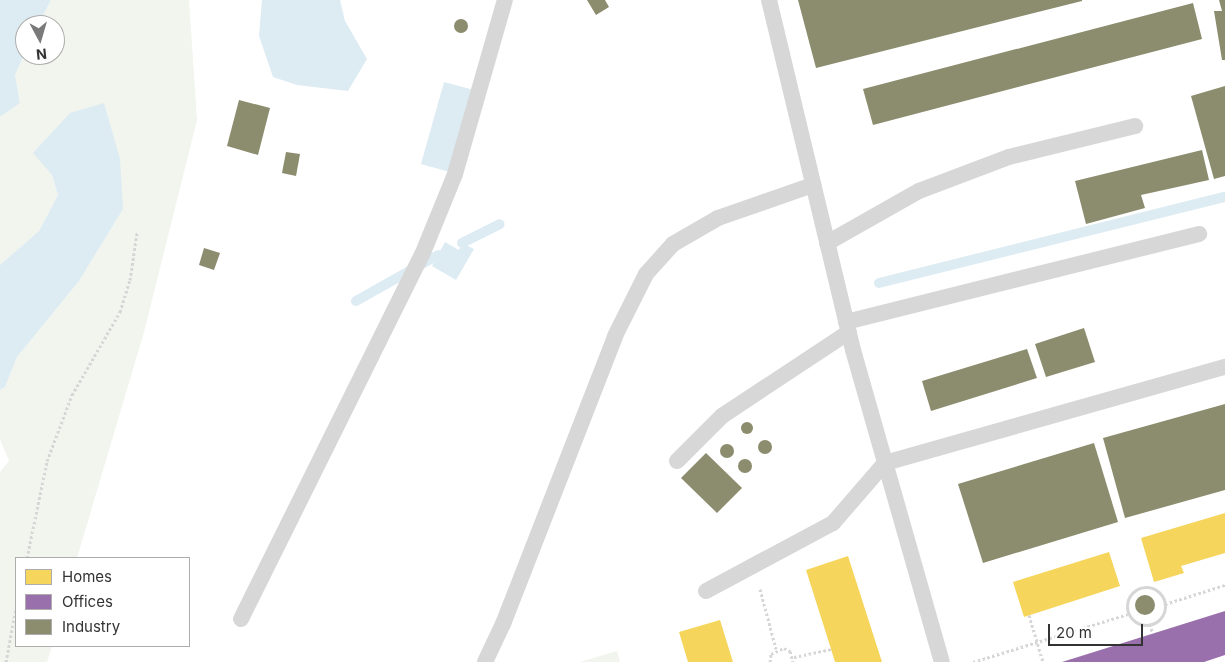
<!DOCTYPE html>
<style>
body{margin:0}
#map{position:relative;width:1225px;height:662px;overflow:hidden;background:#fff;font-family:Inter,sans-serif}
div>[style]{position:absolute}
[style*='--x']{left:calc(var(--x)*1px);top:calc(var(--y)*1px);width:calc(var(--w)*1px);rotate:calc(var(--a)*1deg)}
.green>*{inset:0;background:#f1f5ed}
.water>*{inset:0;background:#ddebf3}
.homes>*{inset:0;background:#f6d55c}
.offices>*{inset:0;background:#9970ab}
.industry>*{inset:0;background:#8c8c6e}
.round{border-radius:50%}
.stream>*{height:10px;margin:-5px;padding:0 5px;transform-origin:5px;border-radius:5px;background:#ddebf3}
.path>*{height:3px;margin-top:-1.5px;transform-origin:0;background:repeating-linear-gradient(90deg,#d6d6d6 0 2.5px,transparent 0 5px)}
.path>.ring{margin:-1.5px;padding:0;box-sizing:content-box;background:none;border:3px solid #d6d6d6;border-radius:50%}
.lane>*{height:16px;margin:-8px;padding:0 8px;transform-origin:8px;border-radius:8px;background:#d7d7d7}
span{translate:-50% -50%;white-space:nowrap;text-align:center;line-height:1.15;-webkit-text-stroke:5px #fff;paint-order:stroke}
.legend{position:absolute;left:15px;top:557px;width:175px;height:90px;box-sizing:border-box;background:#fff;border:1px solid #adadad;margin:0;padding:6px 9px;list-style:none;font-size:15px;color:#333}
.legend li{display:flex;align-items:center;gap:10px;height:25px}
.legend b{width:25px;border:1px solid #adadad}
.north{position:absolute;left:15px;top:15px;width:50px;height:50px;box-sizing:border-box;background:#fff;border:1px solid #adadad;border-radius:50%;rotate:174deg;font-size:14px;font-weight:700;line-height:20px;text-align:center;color:#333}
.north::after{content:'';display:block;margin:auto;width:18px;height:22px;background:#7a7a7a;clip-path:polygon(50% 0,100% 100%,50% 72%,0 100%)}
.scale{position:absolute;left:1048px;top:624px;width:95px;height:22px;box-sizing:border-box;border:2px solid #333;border-top:0;padding-left:6px;font-size:15px;line-height:18px;white-space:nowrap;color:#333;-webkit-text-stroke:4px #fff;paint-order:stroke}
</style>
<div id="map">
<div class="green">
<i style="clip-path:polygon(51px 0,189px 0,197px 120px,144px 332px,77px 558px,16px 558px,16px 646px,52px 646px,47px 662px,0 662px,0 472px,9px 461px,0 439px,0 390px,5px 387px,17px 357px,79px 281px,123px 209px,52px 175px,58px 195px,39px 231px,0 265px,0 117px,20px 103px,15px 75px,25px 53px,55px 55px,55px 25px,38px 25px)"></i>
<i style="clip-path:polygon(617px 651px,620px 662px,580px 662px)"></i>
</div>
<div class="water">
<i style="clip-path:polygon(0 0,51px 0,38px 25px,25px 25px,25px 53px,15px 75px,20px 103px,0 117px)"></i>
<i style="clip-path:polygon(262px 0,340px 0,345px 21px,367px 59px,348px 91px,297px 85px,273px 77px,259px 36px)"></i>
<i style="clip-path:polygon(444px 82px,474px 90px,450px 172px,421px 164px)"></i>
<i style="clip-path:polygon(104px 103px,120px 159px,123px 209px,79px 281px,17px 357px,5px 387px,0 390px,0 265px,39px 231px,58px 195px,52px 175px,33px 153px,70px 113px)"></i>
<i style="clip-path:polygon(445px 242px,459px 250px,462px 243px,474px 249px,456px 280px,432px 266px)"></i>
</div>
<div class="homes">
<i style="clip-path:polygon(1225px 513px,1225px 553px,1181px 566px,1184px 573px,1154px 582px,1141px 538px)"></i>
<i style="clip-path:polygon(1109px 552px,1120px 586px,1024px 617px,1013px 582px)"></i>
<i style="clip-path:polygon(848px 556px,882px 662px,835px 662px,831px 649px,806px 570px)"></i>
<i style="clip-path:polygon(720px 620px,733px 662px,688px 662px,679px 632px)"></i>
</div>
<div class="offices">
<i style="clip-path:polygon(1225px 611px,1225px 655px,1204px 662px,1062px 662px)"></i>
</div>
<div class="industry">
<i style="clip-path:polygon(587px 0,605px 0,609px 7px,596px 15px)"></i>
<i style="clip-path:polygon(798px 0,1082px 0,1082px 1px,816px 68px)"></i>
<i style="clip-path:polygon(1219px 0,1225px 0,1225px 60px,1222px 60px,1214px 11px,1222px 11px)"></i>
<i style="clip-path:polygon(1193px 3px,1202px 39px,873px 125px,863px 89px)"></i>
<i class="round" style="left:454px;top:19px;width:14px;height:14px"></i>
<i style="clip-path:polygon(1225px 86px,1225px 176px,1214px 179px,1191px 96px)"></i>
<i style="clip-path:polygon(239px 100px,270px 108px,258px 155px,227px 146px)"></i>
<i style="clip-path:polygon(1202px 150px,1209px 180px,1141px 195px,1145px 208px,1086px 224px,1075px 181px)"></i>
<i style="clip-path:polygon(286px 152px,300px 154px,296px 176px,282px 173px)"></i>
<i style="clip-path:polygon(204px 248px,220px 253px,214px 270px,199px 265px)"></i>
<i style="clip-path:polygon(1084px 328px,1095px 362px,1046px 377px,1035px 344px)"></i>
<i style="clip-path:polygon(1027px 349px,1037px 378px,931px 411px,922px 381px)"></i>
<i style="clip-path:polygon(1225px 404px,1225px 490px,1125px 518px,1103px 438px)"></i>
<i class="round" style="left:741px;top:422px;width:12px;height:12px"></i>
<i class="round" style="left:758px;top:440px;width:14px;height:14px"></i>
<i style="clip-path:polygon(1094px 443px,1118px 522px,983px 563px,958px 484px)"></i>
<i class="round" style="left:720px;top:444px;width:14px;height:14px"></i>
<i style="clip-path:polygon(706px 453px,742px 488px,717px 513px,681px 478px)"></i>
<i class="round" style="left:738px;top:459px;width:14px;height:14px"></i>
<i class="round" style="left:1135px;top:595px;width:20px;height:20px"></i>
</div>
<div class="stream">
<i style="--x:462;--y:243;--w:42;--a:-26.6"></i>
<i style="--x:879;--y:283;--w:357;--a:-14"></i>
<i style="--x:356;--y:301;--w:94;--a:-29.3"></i>
</div>
<div class="path">
<i style="--x:27;--y:558;--w:99;--a:-78.3"></i>
<i style="--x:47;--y:461;--w:71;--a:-69.3"></i>
<i style="--x:72;--y:395;--w:96;--a:-60"></i>
<i style="--x:120;--y:312;--w:34;--a:-73"></i>
<i style="--x:130;--y:280;--w:48;--a:-81.5"></i>
<i class="ring" style="left:1127px;top:587px;width:35px;height:35px"></i>
<i style="--x:760;--y:589;--w:62;--a:75.1"></i>
<i style="--x:1165;--y:604;--w:63;--a:-17.6"></i>
<i style="--x:1029;--y:615;--w:49;--a:73.4"></i>
<i style="--x:1149;--y:624;--w:10;--a:66"></i>
<i style="--x:794;--y:657;--w:38;--a:-12"></i>
<i style="--x:6;--y:662;--w:55;--a:-79.5"></i>
<i style="--x:770;--y:662;--w:8;--a:-83"></i>
<i style="--x:771;--y:654;--w:14;--a:-25"></i>
<i style="--x:784;--y:648;--w:7;--a:27"></i>
<i style="--x:790;--y:651;--w:11;--a:75"></i>
<i style="--x:973;--y:662;--w:162;--a:-17.2"></i>
</div>
<div class="lane">
<i style="--x:769;--y:0;--w:360;--a:76.5"></i>
<i style="--x:853;--y:350;--w:324;--a:74.1"></i>
<i style="--x:827;--y:243;--w:106;--a:-29.5"></i>
<i style="--x:919;--y:191;--w:96;--a:-20.7"></i>
<i style="--x:1009;--y:157;--w:130;--a:-13.8"></i>
<i style="--x:846;--y:322;--w:364;--a:-14"></i>
<i style="--x:677;--y:461;--w:64;--a:-45"></i>
<i style="--x:722;--y:416;--w:152;--a:-33.5"></i>
<i style="--x:706;--y:591;--w:144;--a:-28.2"></i>
<i style="--x:833;--y:523;--w:79;--a:-49.1"></i>
<i style="--x:885;--y:463;--w:353;--a:-15.8"></i>
<i style="--x:241;--y:619;--w:407;--a:-63.6"></i>
<i style="--x:422;--y:255;--w:87;--a:-67.8"></i>
<i style="--x:455;--y:174;--w:181;--a:-74"></i>
<i style="--x:485;--y:662;--w:42;--a:-64.7"></i>
<i style="--x:503;--y:624;--w:309;--a:-68.7"></i>
<i style="--x:615;--y:336;--w:69;--a:-63.4"></i>
<i style="--x:646;--y:274;--w:40;--a:-48"></i>
<i style="--x:673;--y:244;--w:52;--a:-30"></i>
<i style="--x:718;--y:218;--w:101;--a:-19.2"></i>
</div>
<ul class="legend">
<li><b style="height:14px;background:#f6d55c"></b>Homes</li>
<li><b style="height:14px;background:#9970ab"></b>Offices</li>
<li><b style="height:14px;background:#8c8c6e"></b>Industry</li>
</ul>
<div class="north">N</div>
<div class="scale">20 m</div>
</div>
